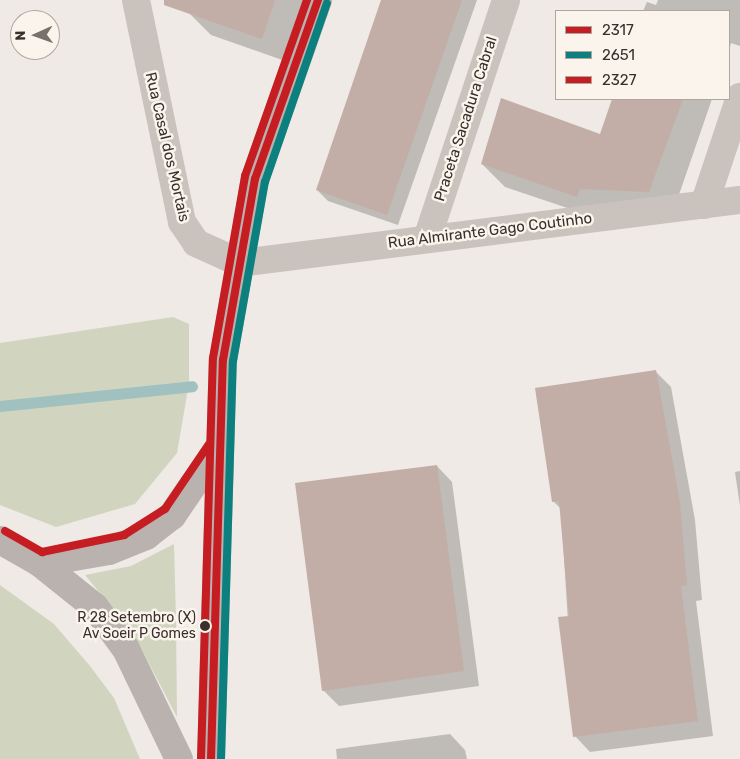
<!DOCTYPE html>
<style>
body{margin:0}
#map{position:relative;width:740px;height:759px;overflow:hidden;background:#efeae5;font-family:Rubik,sans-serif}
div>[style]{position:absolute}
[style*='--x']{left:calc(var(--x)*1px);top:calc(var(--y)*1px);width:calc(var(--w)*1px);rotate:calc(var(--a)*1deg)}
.green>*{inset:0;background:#d1d5bf}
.shadow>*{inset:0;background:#0003}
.stream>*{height:11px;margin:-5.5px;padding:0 5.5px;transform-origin:5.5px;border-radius:5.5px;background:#a1c1c1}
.building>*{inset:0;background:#c2aea7}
.street>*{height:28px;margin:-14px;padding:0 14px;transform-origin:14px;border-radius:14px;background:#c9c2bd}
.secondary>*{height:28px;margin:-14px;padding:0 14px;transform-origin:14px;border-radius:14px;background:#b9b2ae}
.bus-1>*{height:8px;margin:-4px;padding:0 4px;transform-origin:4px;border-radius:4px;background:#c61d23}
.bus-2>*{height:8px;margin:-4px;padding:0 4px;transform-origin:4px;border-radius:4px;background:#0c807e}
.bus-3>*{height:8px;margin:-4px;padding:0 4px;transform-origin:4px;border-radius:4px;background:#c61d23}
.dots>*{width:14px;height:14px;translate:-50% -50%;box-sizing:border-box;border:2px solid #fbf4ed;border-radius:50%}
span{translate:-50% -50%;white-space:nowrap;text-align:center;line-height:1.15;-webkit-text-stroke:5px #fbf4ed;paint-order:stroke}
.bus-label{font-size:14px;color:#3a2f2b}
.right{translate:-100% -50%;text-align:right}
.street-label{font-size:15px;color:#3a2f2b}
.legend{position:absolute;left:555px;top:10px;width:175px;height:90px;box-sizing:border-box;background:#fbf4ed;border:1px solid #aea59f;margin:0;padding:6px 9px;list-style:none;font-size:15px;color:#3a2f2b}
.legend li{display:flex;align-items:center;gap:10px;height:25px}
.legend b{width:25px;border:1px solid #aea59f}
.north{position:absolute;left:10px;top:10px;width:50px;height:50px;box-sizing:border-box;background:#fbf4ed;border:1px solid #aea59f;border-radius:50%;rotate:268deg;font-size:14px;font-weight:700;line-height:20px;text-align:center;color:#3a2f2b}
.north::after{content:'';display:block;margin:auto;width:18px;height:22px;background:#79706c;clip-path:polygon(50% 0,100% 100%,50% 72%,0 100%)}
</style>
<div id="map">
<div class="green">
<i style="clip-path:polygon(173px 317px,189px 324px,189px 383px,177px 453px,135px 504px,56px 527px,0 505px,0 343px)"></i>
<i style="clip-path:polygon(174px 544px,176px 620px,177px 717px,133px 633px,85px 575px,131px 566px)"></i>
<i style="clip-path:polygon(0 585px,54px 624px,90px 666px,114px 698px,140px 759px,0 759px)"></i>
</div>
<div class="shadow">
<i style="clip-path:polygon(192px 0,305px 0,285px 61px,211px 35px,188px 12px)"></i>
<i style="clip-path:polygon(383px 0,477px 0,398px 225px,328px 201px,317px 190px)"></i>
<i style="clip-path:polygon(658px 0,740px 0,740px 46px,731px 43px,729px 51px,729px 11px,643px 11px,647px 2px,656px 5px)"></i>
<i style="clip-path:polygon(613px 99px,712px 99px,672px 215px,600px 219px,505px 187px,482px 164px,601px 135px)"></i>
<i style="clip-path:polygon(655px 371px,671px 387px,695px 520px,702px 600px,696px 601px,713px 736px,590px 752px,575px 736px,561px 509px,553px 501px)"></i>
<i style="clip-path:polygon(437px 466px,452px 482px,479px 686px,339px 706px,323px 690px)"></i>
<i style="clip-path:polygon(740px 471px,740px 506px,735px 472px)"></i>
<i style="clip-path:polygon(450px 734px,465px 750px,467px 759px,337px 759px,336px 749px)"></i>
</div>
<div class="stream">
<i style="--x:0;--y:406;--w:193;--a:-5.9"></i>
</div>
<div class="building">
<i style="clip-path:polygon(164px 0,275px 0,262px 39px,164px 5px)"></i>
<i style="clip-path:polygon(381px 0,462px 0,387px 215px,316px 190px)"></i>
<i style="clip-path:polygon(501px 98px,600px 134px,612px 99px,683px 99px,649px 192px,580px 189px,577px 197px,481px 164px)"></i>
<i style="clip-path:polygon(656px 370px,680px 503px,687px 585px,681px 586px,698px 721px,573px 737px,558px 617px,569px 616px,559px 501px,552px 502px,535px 388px)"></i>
<i style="clip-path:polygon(437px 465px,464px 671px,322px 691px,295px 483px)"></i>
</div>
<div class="street">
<i style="--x:136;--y:0;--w:227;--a:78.3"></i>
<i style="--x:182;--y:222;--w:25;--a:56"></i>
<i style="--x:196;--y:243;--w:48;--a:24.4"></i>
<i style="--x:240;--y:263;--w:504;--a:-7.18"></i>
<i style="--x:704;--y:205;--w:114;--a:-71.6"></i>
<i style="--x:427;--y:239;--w:252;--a:-71.7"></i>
</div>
<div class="secondary">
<i style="--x:0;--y:540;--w:46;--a:29.9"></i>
<i style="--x:40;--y:563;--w:70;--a:38.7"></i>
<i style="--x:95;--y:607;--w:52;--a:53.6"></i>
<i style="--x:126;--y:649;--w:122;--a:64.3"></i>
<i style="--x:40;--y:563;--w:70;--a:-9.9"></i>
<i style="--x:109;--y:551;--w:40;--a:-22"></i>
<i style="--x:146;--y:536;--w:33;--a:-38"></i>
<i style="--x:172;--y:516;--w:80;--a:-55.7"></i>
<i style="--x:211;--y:759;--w:399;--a:-88.3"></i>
<i style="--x:223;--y:360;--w:184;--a:-80"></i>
<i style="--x:255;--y:179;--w:190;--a:-70.6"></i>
</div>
<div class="bus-1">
<i style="--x:211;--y:759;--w:399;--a:-88.3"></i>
<i style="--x:223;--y:360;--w:184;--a:-80"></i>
<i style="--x:255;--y:179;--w:190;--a:-70.6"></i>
</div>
<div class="bus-2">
<i style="--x:221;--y:759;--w:398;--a:-88.3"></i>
<i style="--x:233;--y:361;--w:182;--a:-79.9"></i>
<i style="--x:265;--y:182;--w:189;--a:-70.9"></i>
</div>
<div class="bus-3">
<i style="--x:5;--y:531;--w:43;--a:29.6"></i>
<i style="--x:42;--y:552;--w:84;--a:-11.7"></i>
<i style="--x:124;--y:535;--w:49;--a:-32.4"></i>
<i style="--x:165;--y:509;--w:78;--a:-55.9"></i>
<i style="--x:201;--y:759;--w:401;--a:-88.3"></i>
<i style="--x:213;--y:358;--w:185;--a:-80"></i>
<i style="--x:245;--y:176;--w:187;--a:-70.6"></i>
</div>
<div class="dots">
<i style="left:205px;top:626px;background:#3a2f2b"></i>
</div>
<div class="bus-label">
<span class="right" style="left:196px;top:626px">R 28 Setembro (X)<br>Av Soeir P Gomes</span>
</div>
<div class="street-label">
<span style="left:466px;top:119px;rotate:-72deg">Praceta Sacadura Cabral</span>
<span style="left:167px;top:147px;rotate:77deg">Rua Casal dos Mortais</span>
<span style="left:490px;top:231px;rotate:-7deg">Rua Almirante Gago Coutinho</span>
</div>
<ul class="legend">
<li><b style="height:6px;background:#c61d23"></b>2317</li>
<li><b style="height:6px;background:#0c807e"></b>2651</li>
<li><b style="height:6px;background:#c61d23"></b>2327</li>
</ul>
<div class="north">N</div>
</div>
